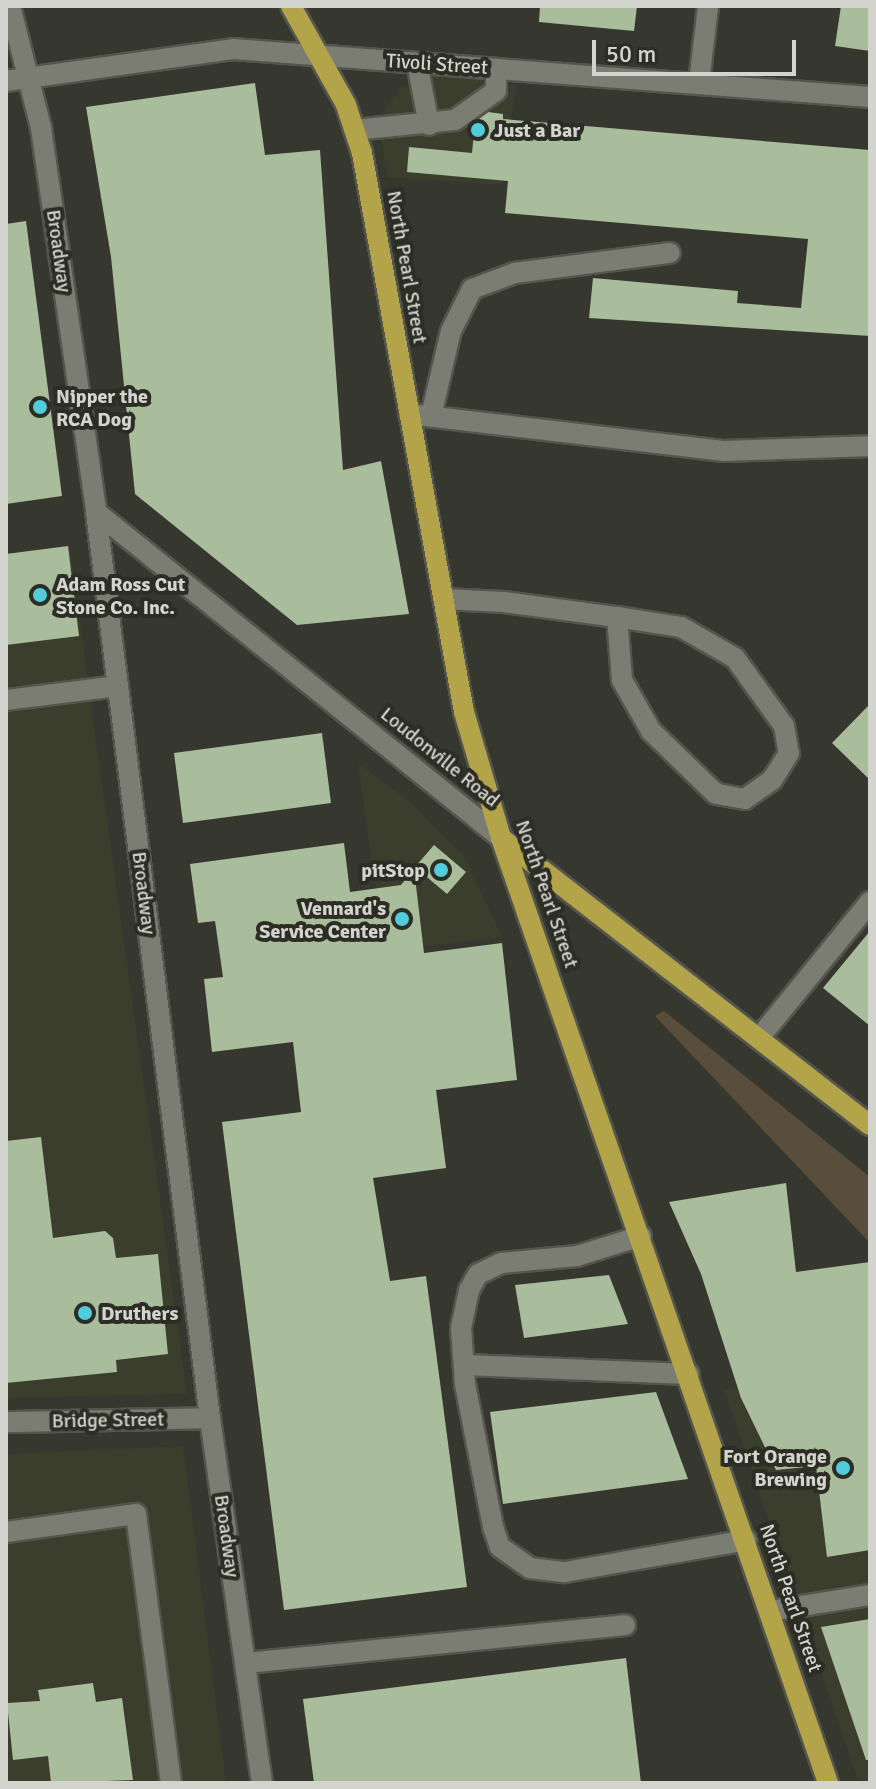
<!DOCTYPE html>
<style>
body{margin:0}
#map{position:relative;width:876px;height:1789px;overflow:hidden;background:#36372e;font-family:Signika,sans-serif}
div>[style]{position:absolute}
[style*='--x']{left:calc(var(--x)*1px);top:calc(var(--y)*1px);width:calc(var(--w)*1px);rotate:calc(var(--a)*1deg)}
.built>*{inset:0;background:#3b3d2d}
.green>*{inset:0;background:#594e3b}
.building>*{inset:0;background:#a9bd9d}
.roads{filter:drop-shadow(2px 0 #54554d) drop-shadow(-2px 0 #54554d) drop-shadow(0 2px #54554d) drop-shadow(0 -2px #54554d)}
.minor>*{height:20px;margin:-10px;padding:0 10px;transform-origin:10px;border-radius:10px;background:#7b7d72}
.major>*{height:20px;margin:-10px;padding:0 10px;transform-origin:10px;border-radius:10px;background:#b3a349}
.dots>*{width:22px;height:22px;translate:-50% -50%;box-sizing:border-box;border:4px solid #2c2d24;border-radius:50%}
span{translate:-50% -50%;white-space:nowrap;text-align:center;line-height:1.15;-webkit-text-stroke:8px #2c2d24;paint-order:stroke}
.street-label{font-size:20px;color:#d3d4ce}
.poi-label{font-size:20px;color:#d3d4ce;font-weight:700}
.left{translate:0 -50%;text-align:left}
.right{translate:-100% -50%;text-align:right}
.frame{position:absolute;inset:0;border:8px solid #d3d4ce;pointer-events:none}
.scale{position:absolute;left:592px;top:40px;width:204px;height:36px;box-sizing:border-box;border:4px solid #d3d4ce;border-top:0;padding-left:10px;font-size:24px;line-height:28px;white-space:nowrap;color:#d3d4ce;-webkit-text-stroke:6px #2c2d24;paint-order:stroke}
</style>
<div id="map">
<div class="built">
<i style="clip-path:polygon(440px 72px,516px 86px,501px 185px,387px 177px,379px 123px,386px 107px,400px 89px)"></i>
<i style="clip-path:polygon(70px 546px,93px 720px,187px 1394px,6px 1398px,6px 554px)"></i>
<i style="clip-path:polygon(358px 763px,405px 798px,465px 857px,502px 937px,385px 951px)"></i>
<i style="clip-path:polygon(870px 1370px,870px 1783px,859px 1783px,724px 1390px)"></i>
<i style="clip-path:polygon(183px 1446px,226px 1783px,6px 1783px,6px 1454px)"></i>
</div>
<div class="green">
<i style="clip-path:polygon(664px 1011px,870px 1177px,870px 1243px,655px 1016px)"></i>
</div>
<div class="building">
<i style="clip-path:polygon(540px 6px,637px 6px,634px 31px,539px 22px)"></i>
<i style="clip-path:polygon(841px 6px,870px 6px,870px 51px,835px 46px)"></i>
<i style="clip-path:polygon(255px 83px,265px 155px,320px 150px,343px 470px,381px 461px,409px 614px,297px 625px,135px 494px,111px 257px,86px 107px)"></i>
<i style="clip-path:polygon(488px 112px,503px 114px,503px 119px,870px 150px,870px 336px,589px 318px,593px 278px,738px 291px,737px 303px,801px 308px,808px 239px,505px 213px,508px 181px,407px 172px,409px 147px,472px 153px,475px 122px)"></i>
<i style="clip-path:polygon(26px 221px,62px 496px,6px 504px,6px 224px)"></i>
<i style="clip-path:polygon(68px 546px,79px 636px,6px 645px,6px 554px)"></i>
<i style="clip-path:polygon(870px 704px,870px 780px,832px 743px)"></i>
<i style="clip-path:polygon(322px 733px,331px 803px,183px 823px,174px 753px)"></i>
<i style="clip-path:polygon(344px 843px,350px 892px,401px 885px,414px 869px,424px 953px,502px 943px,517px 1080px,436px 1090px,446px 1168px,373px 1178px,390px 1281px,426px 1276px,467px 1587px,284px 1610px,222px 1122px,301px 1112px,293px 1042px,212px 1052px,204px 979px,223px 977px,215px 921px,198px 923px,190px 864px)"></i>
<i style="clip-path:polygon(434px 845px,466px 872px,447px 894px,415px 867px)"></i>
<i style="clip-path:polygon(870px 931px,870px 1026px,823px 988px)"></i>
<i style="clip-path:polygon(41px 1137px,53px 1238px,105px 1231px,113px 1238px,116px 1258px,158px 1254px,168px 1354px,116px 1360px,117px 1372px,6px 1383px,6px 1141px)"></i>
<i style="clip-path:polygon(786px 1183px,796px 1272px,870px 1262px,870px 1550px,827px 1557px,816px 1466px,776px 1470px,741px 1398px,701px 1274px,669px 1202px)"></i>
<i style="clip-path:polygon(609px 1275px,628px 1324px,524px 1338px,515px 1285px)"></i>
<i style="clip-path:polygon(656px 1392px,688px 1479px,503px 1504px,490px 1412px)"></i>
<i style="clip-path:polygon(870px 1619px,870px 1760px,866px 1760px,821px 1627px)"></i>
<i style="clip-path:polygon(626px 1658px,641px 1783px,314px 1783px,303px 1699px)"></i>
<i style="clip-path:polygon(93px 1683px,96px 1702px,122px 1698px,133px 1780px,51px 1783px,48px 1756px,13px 1760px,7px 1703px,40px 1701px,38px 1690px)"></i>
</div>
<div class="roads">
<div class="minor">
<i style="--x:10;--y:6;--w:126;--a:75.7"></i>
<i style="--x:41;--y:128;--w:388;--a:81.8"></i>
<i style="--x:96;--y:512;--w:913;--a:82.83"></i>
<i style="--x:210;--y:1418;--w:369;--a:81.9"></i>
<i style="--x:417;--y:63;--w:63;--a:79"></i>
<i style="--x:6;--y:81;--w:229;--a:-8"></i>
<i style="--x:233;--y:49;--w:639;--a:4.31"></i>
<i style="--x:699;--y:82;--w:77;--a:-83.2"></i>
<i style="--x:354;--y:130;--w:101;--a:-5.7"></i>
<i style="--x:455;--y:120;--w:50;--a:-35.3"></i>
<i style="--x:496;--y:91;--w:22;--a:-90"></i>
<i style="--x:409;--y:414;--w:316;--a:6.7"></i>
<i style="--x:723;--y:451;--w:147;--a:-1.9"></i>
<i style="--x:431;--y:416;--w:87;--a:-76.8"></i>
<i style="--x:451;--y:331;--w:47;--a:-63.4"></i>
<i style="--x:472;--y:289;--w:46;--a:-20.4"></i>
<i style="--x:515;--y:273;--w:156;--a:-7.4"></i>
<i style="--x:96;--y:512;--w:520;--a:38.83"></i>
<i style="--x:444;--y:599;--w:60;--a:2.9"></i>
<i style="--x:504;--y:602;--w:114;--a:7.6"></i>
<i style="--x:617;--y:617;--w:65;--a:8.9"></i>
<i style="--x:681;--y:627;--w:62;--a:29.9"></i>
<i style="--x:735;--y:658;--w:84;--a:54.2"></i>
<i style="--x:784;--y:726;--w:27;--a:80"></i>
<i style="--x:789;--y:753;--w:32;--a:122"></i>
<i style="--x:772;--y:780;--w:33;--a:145"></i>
<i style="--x:745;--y:799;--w:29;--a:-170"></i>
<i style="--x:716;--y:794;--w:91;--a:-135.9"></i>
<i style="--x:651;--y:731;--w:59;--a:-119.6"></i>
<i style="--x:622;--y:680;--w:63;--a:-94.5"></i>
<i style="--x:6;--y:700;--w:113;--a:-7.1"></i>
<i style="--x:759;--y:1038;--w:176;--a:-50.8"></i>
<i style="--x:641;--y:1236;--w:67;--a:162.6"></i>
<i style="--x:577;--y:1256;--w:76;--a:174.7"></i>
<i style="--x:501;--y:1263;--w:25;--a:154"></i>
<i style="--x:478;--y:1274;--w:18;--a:119"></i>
<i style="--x:469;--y:1290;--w:39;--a:102"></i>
<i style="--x:461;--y:1328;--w:56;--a:85.9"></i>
<i style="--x:465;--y:1384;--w:146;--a:78.9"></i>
<i style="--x:493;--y:1527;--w:21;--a:71"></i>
<i style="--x:500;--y:1547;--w:37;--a:35"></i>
<i style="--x:530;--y:1568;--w:35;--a:7"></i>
<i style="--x:565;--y:1572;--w:184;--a:-10"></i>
<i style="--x:464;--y:1365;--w:225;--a:2.3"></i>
<i style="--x:6;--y:1422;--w:204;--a:-1.1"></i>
<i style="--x:6;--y:1532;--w:131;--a:-7.9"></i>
<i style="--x:136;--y:1514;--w:271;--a:82.6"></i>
<i style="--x:770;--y:1611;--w:101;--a:-9.1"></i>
<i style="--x:246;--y:1663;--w:381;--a:-5.7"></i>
</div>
<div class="major">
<i style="--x:291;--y:6;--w:113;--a:60.9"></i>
<i style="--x:346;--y:105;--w:51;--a:71.6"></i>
<i style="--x:362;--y:153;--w:568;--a:79.66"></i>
<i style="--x:464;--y:712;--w:131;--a:73.6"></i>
<i style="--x:501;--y:838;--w:1000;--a:70.91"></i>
<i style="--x:501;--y:838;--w:467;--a:37.9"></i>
</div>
</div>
<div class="dots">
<i style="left:478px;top:130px;background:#52cbda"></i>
<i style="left:40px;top:407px;background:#52cbda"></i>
<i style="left:40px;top:595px;background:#52cbda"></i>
<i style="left:441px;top:870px;background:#52cbda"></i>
<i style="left:402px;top:919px;background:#52cbda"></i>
<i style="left:85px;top:1313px;background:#52cbda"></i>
<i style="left:843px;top:1468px;background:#52cbda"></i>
</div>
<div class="street-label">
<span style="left:437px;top:64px;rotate:4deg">Tivoli Street</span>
<span style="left:59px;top:251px;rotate:82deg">Broadway</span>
<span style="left:407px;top:267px;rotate:80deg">North Pearl Street</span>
<span style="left:440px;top:757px;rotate:39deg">Loudonville Road</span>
<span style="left:144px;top:893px;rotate:83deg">Broadway</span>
<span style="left:547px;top:894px;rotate:71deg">North Pearl Street</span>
<span style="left:108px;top:1420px;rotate:-1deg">Bridge Street</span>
<span style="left:227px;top:1536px;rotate:82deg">Broadway</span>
<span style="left:791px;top:1598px;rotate:71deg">North Pearl Street</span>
</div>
<div class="poi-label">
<span class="left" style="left:494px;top:130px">Just a Bar</span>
<span class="left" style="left:56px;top:408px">Nipper the<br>RCA Dog</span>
<span class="left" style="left:56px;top:596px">Adam Ross Cut<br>Stone Co. Inc.</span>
<span class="right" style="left:425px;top:870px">pitStop</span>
<span class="right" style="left:386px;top:920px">Vennard's<br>Service Center</span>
<span class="left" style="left:101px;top:1313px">Druthers</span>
<span class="right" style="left:827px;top:1468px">Fort Orange<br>Brewing</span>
</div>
<div class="frame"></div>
<div class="scale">50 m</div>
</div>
